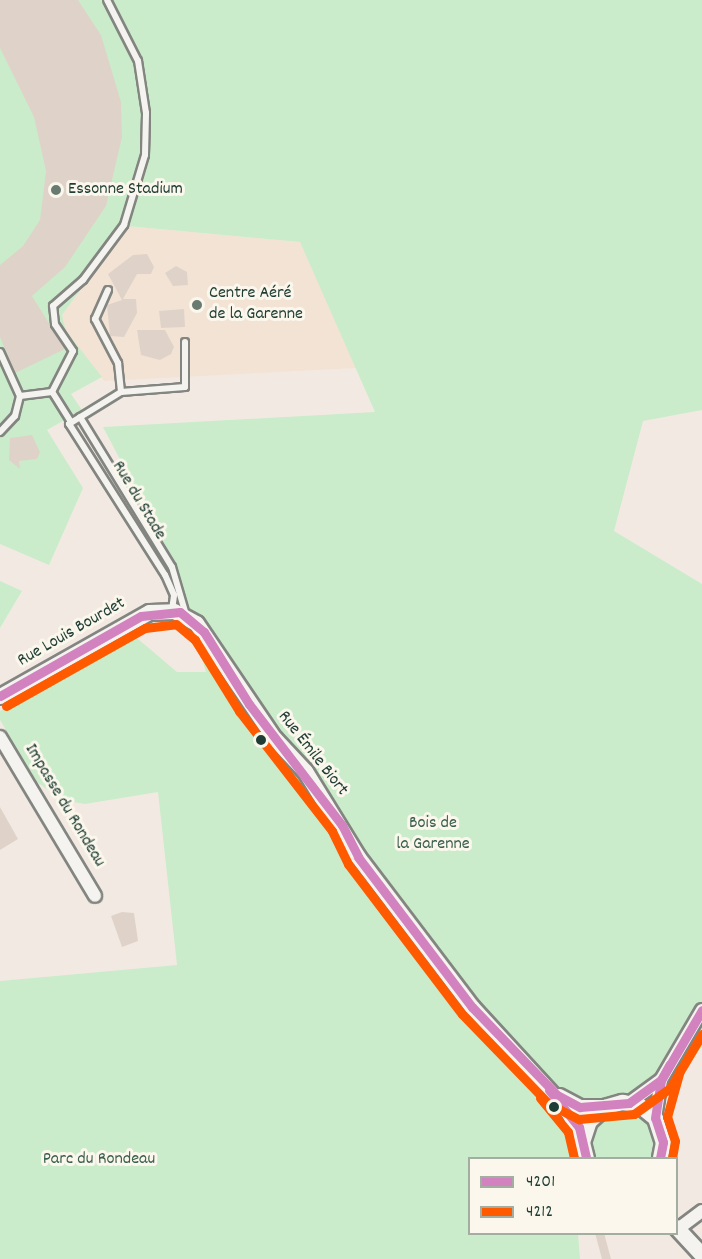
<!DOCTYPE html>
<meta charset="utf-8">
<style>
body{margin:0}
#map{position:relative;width:702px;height:1259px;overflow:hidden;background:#f2eae2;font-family:Dekko,sans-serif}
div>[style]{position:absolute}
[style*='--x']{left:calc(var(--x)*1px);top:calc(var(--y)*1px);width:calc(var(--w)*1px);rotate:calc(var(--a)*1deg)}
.built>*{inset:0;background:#f3e3d4}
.green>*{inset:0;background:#caecca}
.building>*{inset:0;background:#dfd3c9}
.roads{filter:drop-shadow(2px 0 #838580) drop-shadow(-2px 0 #838580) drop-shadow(0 2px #838580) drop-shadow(0 -2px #838580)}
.service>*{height:6px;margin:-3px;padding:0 3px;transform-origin:3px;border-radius:3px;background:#f5f3ef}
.minor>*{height:12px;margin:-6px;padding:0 6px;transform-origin:6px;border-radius:6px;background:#f5f3ef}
.tertiary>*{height:15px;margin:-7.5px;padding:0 7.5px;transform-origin:7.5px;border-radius:7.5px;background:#f5f3ef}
.bus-1>*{height:9px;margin:-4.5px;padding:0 4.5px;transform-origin:4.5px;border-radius:4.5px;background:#d282be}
.bus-2>*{height:9px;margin:-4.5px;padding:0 4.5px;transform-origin:4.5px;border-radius:4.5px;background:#ff5a00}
.dots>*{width:16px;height:16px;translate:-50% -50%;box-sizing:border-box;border:3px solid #fbf7ec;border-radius:50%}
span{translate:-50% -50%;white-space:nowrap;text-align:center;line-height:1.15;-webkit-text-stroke:6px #fbf7ec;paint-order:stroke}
.poi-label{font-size:18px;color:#1f3d34}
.left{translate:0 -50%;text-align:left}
.street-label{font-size:18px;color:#1f3d34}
.park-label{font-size:18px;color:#3b604e}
.legend{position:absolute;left:468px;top:1157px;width:210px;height:78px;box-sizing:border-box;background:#fbf7ec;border:2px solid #a3ada2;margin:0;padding:8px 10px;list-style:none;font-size:18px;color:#1f3d34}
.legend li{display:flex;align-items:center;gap:12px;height:30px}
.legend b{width:30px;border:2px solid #a3ada2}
</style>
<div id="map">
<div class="built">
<i style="clip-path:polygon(127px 226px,300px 242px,357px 368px,104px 381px,66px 331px,62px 315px)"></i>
</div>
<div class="green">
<i style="clip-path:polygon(0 0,702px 0,702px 410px,643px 421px,614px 531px,702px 584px,702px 1047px,646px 1116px,657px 1135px,652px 1158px,595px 1158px,591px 1129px,603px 1112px,567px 1117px,571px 1158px,470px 1158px,470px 1234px,578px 1234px,580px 1259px,0 1259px,0 981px,177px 965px,158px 792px,85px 804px,62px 800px,37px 782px,0 720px,0 711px,131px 633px,177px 672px,206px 672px,173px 560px,103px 427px,375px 412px,300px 242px,127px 226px,62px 315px,66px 331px,102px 377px,71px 394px,82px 410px,47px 430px,83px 488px,49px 565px,0 544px)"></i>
<i style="clip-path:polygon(0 581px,22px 591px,0 628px)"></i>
</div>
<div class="building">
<i style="clip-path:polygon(0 0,78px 0,101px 35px,121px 102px,122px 137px,106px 206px,65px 267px,32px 296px,65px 349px,15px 373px,0 337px,0 265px,23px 246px,40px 220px,46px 171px,34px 117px,0 48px)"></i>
<i style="clip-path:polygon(147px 254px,154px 267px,151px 274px,137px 274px,123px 299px,136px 299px,137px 313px,124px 337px,110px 336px,107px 305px,122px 300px,108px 274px,133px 255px)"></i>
<i style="clip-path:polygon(176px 266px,187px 272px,188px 285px,173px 286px,165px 273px)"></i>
<i style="clip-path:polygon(184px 309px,185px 327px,161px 328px,159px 311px)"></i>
<i style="clip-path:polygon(137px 330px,165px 330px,174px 347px,171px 354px,160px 360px,141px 355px)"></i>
<i style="clip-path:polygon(32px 435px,40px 452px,37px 459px,19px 461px,20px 469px,9px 460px,10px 438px)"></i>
<i style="clip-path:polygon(0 807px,18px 839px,0 850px)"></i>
<i style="clip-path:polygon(122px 912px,134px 913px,138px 941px,122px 947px,111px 916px)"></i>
<i style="clip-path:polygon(595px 1233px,604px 1233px,611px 1259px,602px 1259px)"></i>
</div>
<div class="roads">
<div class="service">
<i style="--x:108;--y:290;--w:32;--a:114"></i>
<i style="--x:95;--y:319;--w:50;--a:62.4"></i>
<i style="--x:118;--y:363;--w:29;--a:84"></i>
<i style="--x:0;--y:352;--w:48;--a:65.6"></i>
<i style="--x:20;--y:396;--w:32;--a:-7"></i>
<i style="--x:80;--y:417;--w:176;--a:58.5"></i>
<i style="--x:172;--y:567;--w:50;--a:73.7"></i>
<i style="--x:71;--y:422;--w:36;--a:-122"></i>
<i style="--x:52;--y:392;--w:46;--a:-62.9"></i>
<i style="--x:73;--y:351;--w:32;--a:-124"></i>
<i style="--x:55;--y:324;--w:18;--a:-96"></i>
<i style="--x:53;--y:306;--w:40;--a:-41"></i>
<i style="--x:83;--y:280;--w:69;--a:-53.3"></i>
<i style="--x:124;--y:225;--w:73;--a:-73.3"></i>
<i style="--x:145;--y:155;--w:42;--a:-88.6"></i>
<i style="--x:146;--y:113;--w:53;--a:-98.7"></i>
<i style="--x:138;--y:61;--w:68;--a:-116.9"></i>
<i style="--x:0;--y:432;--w:22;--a:-47"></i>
<i style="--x:15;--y:416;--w:21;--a:-76"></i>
<i style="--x:172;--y:610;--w:15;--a:-82"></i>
<i style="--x:174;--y:595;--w:22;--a:-114"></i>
<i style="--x:165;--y:575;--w:179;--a:-122.4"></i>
<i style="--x:69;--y:424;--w:61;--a:-31.6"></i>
<i style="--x:121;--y:392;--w:64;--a:-4.5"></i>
<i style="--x:185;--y:387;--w:45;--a:-90"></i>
</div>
<div class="minor">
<i style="--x:0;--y:737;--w:185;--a:59.1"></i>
<i style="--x:629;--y:1103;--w:39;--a:-36"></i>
<i style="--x:655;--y:1118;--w:38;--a:-81"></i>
<i style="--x:661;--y:1080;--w:81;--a:-59.6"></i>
<i style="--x:678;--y:1229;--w:30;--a:-37"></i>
</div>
<div class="tertiary">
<i style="--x:0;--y:696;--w:171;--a:-29.4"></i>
<i style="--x:149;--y:612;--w:25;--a:-2"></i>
<i style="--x:174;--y:611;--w:25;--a:29"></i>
<i style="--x:196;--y:623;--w:139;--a:55.9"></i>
<i style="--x:274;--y:738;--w:45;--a:46.8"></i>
<i style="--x:305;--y:771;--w:101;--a:58.4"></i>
<i style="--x:358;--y:857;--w:188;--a:52.8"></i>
<i style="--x:472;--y:1007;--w:144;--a:47.5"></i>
<i style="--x:569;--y:1113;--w:32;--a:66"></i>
<i style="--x:559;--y:1096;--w:24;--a:28"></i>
<i style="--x:580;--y:1107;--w:24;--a:0"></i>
<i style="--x:586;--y:1158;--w:16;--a:-104"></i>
<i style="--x:582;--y:1142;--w:22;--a:-72"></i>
<i style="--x:589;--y:1121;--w:21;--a:-43"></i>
<i style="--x:604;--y:1107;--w:19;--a:-16"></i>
<i style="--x:622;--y:1102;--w:17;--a:10"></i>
<i style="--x:639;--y:1105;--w:21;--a:39"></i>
<i style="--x:655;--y:1118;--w:25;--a:72"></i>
<i style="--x:663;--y:1142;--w:16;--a:101"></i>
<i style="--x:676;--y:1227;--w:38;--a:47"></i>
</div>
</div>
<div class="bus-1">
<i style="--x:0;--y:696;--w:162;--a:-29.6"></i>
<i style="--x:141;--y:616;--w:39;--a:-6"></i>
<i style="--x:180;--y:612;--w:31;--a:40"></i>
<i style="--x:204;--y:632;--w:85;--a:58"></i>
<i style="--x:249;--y:704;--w:153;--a:52.5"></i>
<i style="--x:342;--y:825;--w:36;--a:63"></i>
<i style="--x:358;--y:857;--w:188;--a:52.8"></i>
<i style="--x:472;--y:1007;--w:122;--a:46"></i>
<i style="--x:557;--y:1095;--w:26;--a:28"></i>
<i style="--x:580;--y:1107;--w:49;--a:-4.7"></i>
<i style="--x:629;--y:1103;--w:39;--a:-36"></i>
<i style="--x:661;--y:1080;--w:81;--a:-59.6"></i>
<i style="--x:549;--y:1090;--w:48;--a:51"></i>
<i style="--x:579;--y:1127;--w:32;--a:77"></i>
<i style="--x:660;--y:1158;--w:16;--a:-79"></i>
<i style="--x:663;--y:1142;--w:25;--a:-108"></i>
<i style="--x:655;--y:1118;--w:38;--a:-81"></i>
<i style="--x:661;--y:1080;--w:18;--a:-61"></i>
</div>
<div class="bus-2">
<i style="--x:6;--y:706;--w:159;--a:-29.3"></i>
<i style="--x:145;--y:628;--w:31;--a:-7"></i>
<i style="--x:176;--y:624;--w:25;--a:40"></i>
<i style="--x:195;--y:640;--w:84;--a:58.2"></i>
<i style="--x:239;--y:711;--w:152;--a:52.2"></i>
<i style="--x:332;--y:831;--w:37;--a:64"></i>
<i style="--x:348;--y:864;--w:188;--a:52.8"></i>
<i style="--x:462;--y:1014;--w:125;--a:46"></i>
<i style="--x:549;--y:1104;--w:34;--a:27"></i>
<i style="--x:579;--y:1119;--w:55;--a:-5.2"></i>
<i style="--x:634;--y:1114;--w:44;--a:-35.8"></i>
<i style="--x:670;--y:1088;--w:63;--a:-59.3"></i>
<i style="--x:540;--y:1098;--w:44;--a:50.5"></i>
<i style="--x:568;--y:1132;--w:27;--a:77"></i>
<i style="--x:672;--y:1158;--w:17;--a:-80"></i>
<i style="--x:675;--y:1141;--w:25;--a:-108"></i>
<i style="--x:667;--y:1117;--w:49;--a:-74.5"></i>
</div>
<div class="dots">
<i style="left:56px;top:190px;background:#697a71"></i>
<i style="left:197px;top:305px;background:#697a71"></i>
<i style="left:261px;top:740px;background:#1f3d34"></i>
<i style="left:554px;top:1107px;background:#1f3d34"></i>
</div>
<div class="poi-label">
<span class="left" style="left:68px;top:190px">Essonne Stadium</span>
<span class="left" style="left:209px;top:305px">Centre Aéré<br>de la Garenne</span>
</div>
<div class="street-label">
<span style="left:138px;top:501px;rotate:59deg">Rue du Stade</span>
<span style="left:72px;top:633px;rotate:-30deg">Rue Louis Bourdet</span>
<span style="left:312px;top:754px;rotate:52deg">Rue Émile Biort</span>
<span style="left:64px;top:806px;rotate:59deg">Impasse du Rondeau</span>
</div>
<div class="park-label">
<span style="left:433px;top:835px">Bois de<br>la Garenne</span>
<span style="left:99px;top:1160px">Parc du Rondeau</span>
</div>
<ul class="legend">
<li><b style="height:8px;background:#d282be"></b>4201</li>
<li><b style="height:8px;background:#ff5a00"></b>4212</li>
</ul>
</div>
